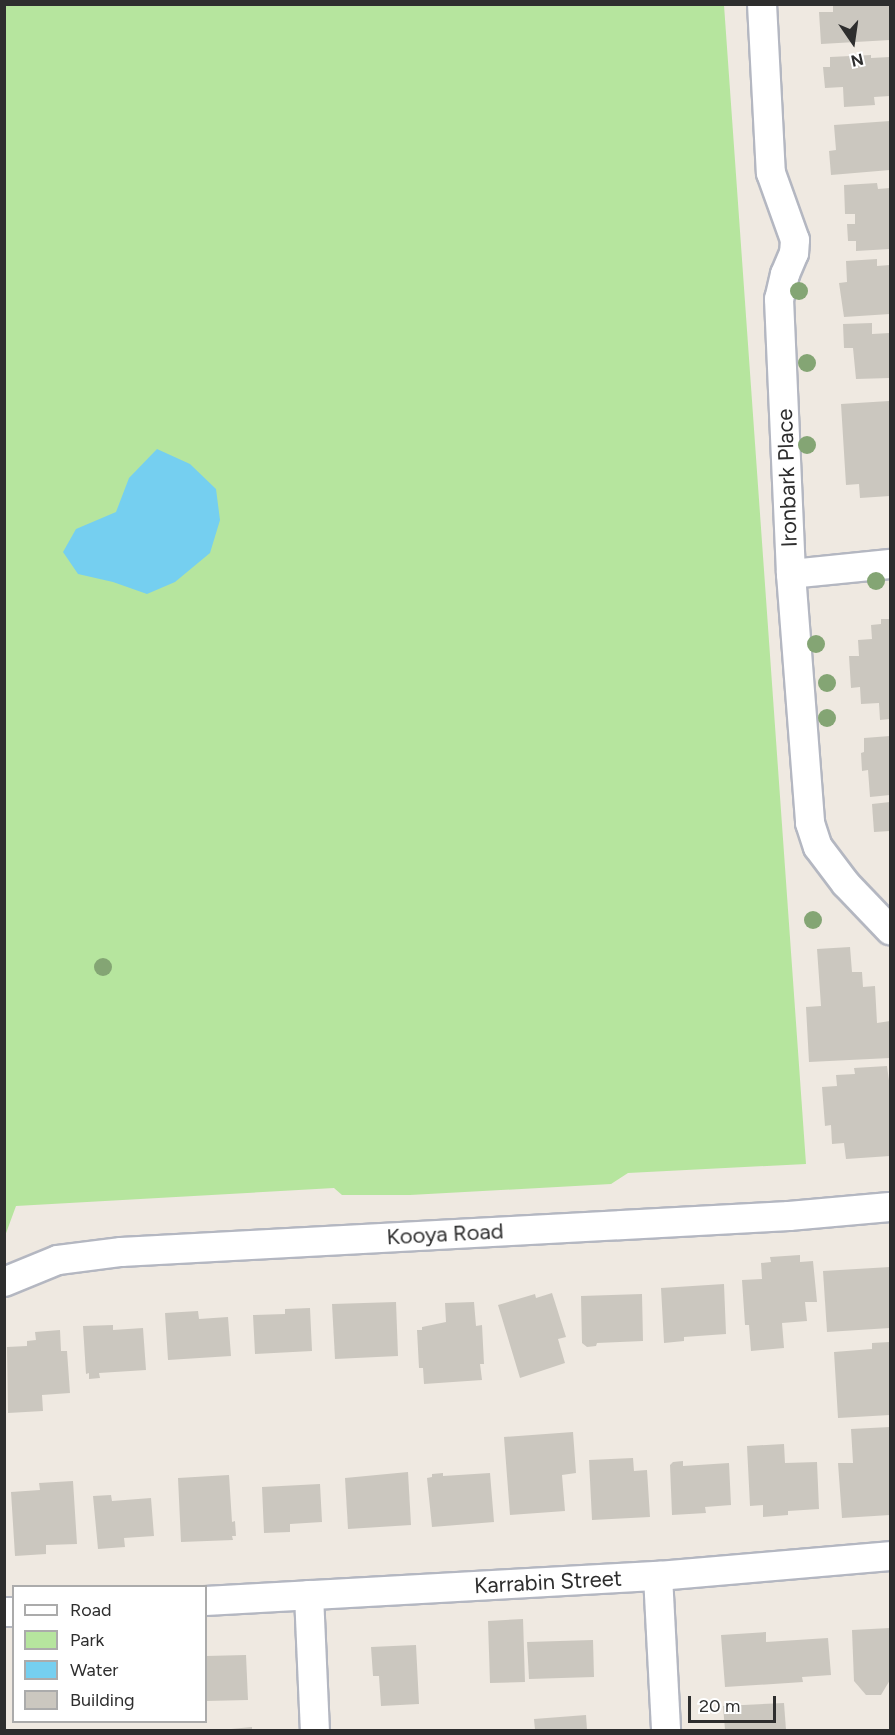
<!DOCTYPE html>
<style>
body{margin:0}
#map{position:relative;width:895px;height:1735px;overflow:hidden;background:#efe9e1;font-family:Figtree,sans-serif}
div>[style]{position:absolute}
[style*='--x']{left:calc(var(--x)*1px);top:calc(var(--y)*1px);width:calc(var(--w)*1px);rotate:calc(var(--a)*1deg)}
.green>*{inset:0;background:#b6e59e}
.water>*{inset:0;background:#75cff0}
.building>*{inset:0;background:#cbc7bf}
.roads{filter:drop-shadow(2px 0 #b4b7c1) drop-shadow(-2px 0 #b4b7c1) drop-shadow(0 2px #b4b7c1) drop-shadow(0 -2px #b4b7c1)}
.street>*{height:28px;margin:-14px;padding:0 14px;transform-origin:14px;border-radius:14px;background:#fff}
.trees>*{width:18px;height:18px;margin:-9px;border-radius:50%;background:#84a574}
span{translate:-50% -50%;white-space:nowrap;text-align:center;line-height:1.15;-webkit-text-stroke:4.5px #fff;paint-order:stroke}
.street-label{font-size:22px;color:#2e2e2e}
.frame{position:absolute;inset:0;border:6px solid #2e2e2e;pointer-events:none}
.legend{position:absolute;left:12px;top:1585px;width:195px;height:138px;box-sizing:border-box;background:#fff;border:2px solid #ababab;margin:0;padding:8px 10px;list-style:none;font-size:18px;color:#2e2e2e}
.legend li{display:flex;align-items:center;gap:12px;height:30px}
.legend b{width:30px;border:2px solid #ababab}
.north{position:absolute;left:823px;top:12px;width:60px;height:60px;-webkit-text-stroke:4px #fff;paint-order:stroke;rotate:167deg;font-size:16px;font-weight:700;line-height:24px;text-align:center;color:#2e2e2e}
.north::after{content:'';display:block;margin:auto;width:21px;height:27px;background:#2e2e2e;clip-path:polygon(50% 0,100% 100%,50% 72%,0 100%)}
.scale{position:absolute;left:688px;top:1696px;width:88px;height:27px;box-sizing:border-box;border:3px solid #2e2e2e;border-top:0;padding-left:8px;font-size:18px;line-height:21px;white-space:nowrap;color:#2e2e2e;-webkit-text-stroke:4px #fff;paint-order:stroke}
</style>
<div id="map">
<div class="green">
<i style="clip-path:polygon(5px 5px,724px 5px,806px 1164px,628px 1173px,611px 1184px,410px 1195px,342px 1195px,334px 1188px,16px 1206px,5px 1236px)"></i>
</div>
<div class="water">
<i style="clip-path:polygon(157px 449px,190px 464px,216px 489px,220px 520px,210px 553px,175px 582px,147px 594px,113px 582px,78px 574px,63px 552px,76px 529px,116px 512px,129px 478px)"></i>
</div>
<div class="building">
<i style="clip-path:polygon(833px 4px,890px 4px,890px 40px,821px 44px,819px 12px,833px 12px)"></i>
<i style="clip-path:polygon(871px 55px,871px 58px,890px 57px,890px 96px,874px 97px,875px 105px,844px 107px,843px 87px,825px 88px,823px 67px,830px 67px,830px 57px)"></i>
<i style="clip-path:polygon(890px 121px,890px 170px,831px 175px,829px 151px,836px 150px,834px 125px)"></i>
<i style="clip-path:polygon(877px 183px,878px 189px,890px 188px,890px 249px,856px 251px,856px 241px,848px 241px,847px 224px,855px 224px,855px 214px,845px 214px,844px 185px)"></i>
<i style="clip-path:polygon(877px 259px,877px 266px,890px 265px,890px 314px,844px 317px,839px 283px,847px 282px,846px 261px)"></i>
<i style="clip-path:polygon(872px 323px,872px 334px,890px 333px,890px 378px,856px 379px,853px 348px,844px 348px,843px 324px)"></i>
<i style="clip-path:polygon(889px 401px,890px 496px,860px 498px,859px 484px,846px 485px,841px 404px)"></i>
<i style="clip-path:polygon(881px 619px,890px 619px,890px 719px,880px 720px,879px 703px,861px 704px,860px 687px,851px 688px,849px 656px,859px 656px,858px 640px,872px 639px,871px 625px,881px 624px)"></i>
<i style="clip-path:polygon(890px 736px,890px 795px,870px 797px,868px 770px,862px 771px,861px 753px,864px 752px,864px 738px)"></i>
<i style="clip-path:polygon(890px 802px,890px 831px,874px 832px,872px 804px)"></i>
<i style="clip-path:polygon(850px 947px,852px 972px,862px 972px,863px 987px,875px 986px,877px 1023px,890px 1021px,890px 1058px,809px 1062px,806px 1007px,821px 1006px,817px 949px)"></i>
<i style="clip-path:polygon(887px 1066px,890px 1088px,890px 1156px,846px 1159px,844px 1143px,832px 1144px,831px 1125px,825px 1126px,822px 1087px,837px 1086px,836px 1075px,855px 1074px,854px 1068px)"></i>
<i style="clip-path:polygon(800px 1255px,800px 1262px,813px 1261px,817px 1302px,805px 1302px,807px 1321px,782px 1323px,784px 1348px,751px 1351px,749px 1325px,745px 1325px,742px 1280px,762px 1279px,761px 1263px,771px 1262px,770px 1257px)"></i>
<i style="clip-path:polygon(890px 1267px,890px 1328px,827px 1332px,823px 1271px)"></i>
<i style="clip-path:polygon(724px 1284px,726px 1334px,684px 1337px,684px 1341px,664px 1343px,661px 1288px)"></i>
<i style="clip-path:polygon(552px 1293px,566px 1337px,558px 1339px,565px 1363px,520px 1378px,498px 1305px,535px 1294px,536px 1298px)"></i>
<i style="clip-path:polygon(642px 1294px,643px 1341px,597px 1343px,596px 1346px,587px 1347px,582px 1343px,581px 1296px)"></i>
<i style="clip-path:polygon(396px 1302px,398px 1356px,335px 1359px,332px 1304px)"></i>
<i style="clip-path:polygon(474px 1302px,476px 1326px,482px 1325px,484px 1364px,480px 1364px,482px 1380px,424px 1384px,423px 1368px,419px 1368px,417px 1330px,422px 1330px,422px 1327px,446px 1322px,445px 1303px)"></i>
<i style="clip-path:polygon(310px 1308px,312px 1351px,255px 1354px,253px 1315px,285px 1314px,285px 1309px)"></i>
<i style="clip-path:polygon(198px 1311px,199px 1319px,228px 1317px,231px 1356px,168px 1360px,165px 1313px)"></i>
<i style="clip-path:polygon(113px 1325px,113px 1330px,143px 1328px,146px 1370px,99px 1373px,100px 1378px,89px 1379px,89px 1373px,86px 1374px,83px 1326px)"></i>
<i style="clip-path:polygon(60px 1330px,61px 1351px,67px 1351px,70px 1393px,42px 1395px,43px 1411px,8px 1413px,7px 1347px,27px 1346px,27px 1341px,36px 1340px,35px 1332px)"></i>
<i style="clip-path:polygon(890px 1342px,890px 1415px,838px 1418px,834px 1352px,872px 1349px,872px 1343px)"></i>
<i style="clip-path:polygon(890px 1427px,890px 1515px,842px 1518px,838px 1463px,853px 1463px,851px 1429px)"></i>
<i style="clip-path:polygon(573px 1432px,576px 1473px,562px 1475px,565px 1511px,510px 1515px,504px 1437px)"></i>
<i style="clip-path:polygon(784px 1444px,785px 1463px,817px 1462px,819px 1509px,788px 1511px,788px 1515px,763px 1517px,763px 1505px,750px 1506px,747px 1446px)"></i>
<i style="clip-path:polygon(633px 1458px,634px 1471px,647px 1470px,650px 1517px,592px 1520px,589px 1460px)"></i>
<i style="clip-path:polygon(683px 1461px,683px 1466px,729px 1463px,731px 1505px,705px 1507px,706px 1513px,672px 1515px,670px 1465px,673px 1462px)"></i>
<i style="clip-path:polygon(408px 1472px,411px 1525px,348px 1529px,345px 1478px)"></i>
<i style="clip-path:polygon(443px 1473px,443px 1476px,490px 1473px,494px 1522px,432px 1527px,427px 1478px,432px 1477px,432px 1474px)"></i>
<i style="clip-path:polygon(229px 1475px,232px 1522px,235px 1521px,236px 1536px,232px 1536px,233px 1540px,181px 1542px,178px 1478px)"></i>
<i style="clip-path:polygon(73px 1481px,77px 1544px,46px 1545px,46px 1554px,15px 1556px,11px 1492px,40px 1490px,39px 1483px)"></i>
<i style="clip-path:polygon(320px 1484px,322px 1522px,290px 1524px,290px 1532px,264px 1533px,262px 1487px)"></i>
<i style="clip-path:polygon(111px 1495px,112px 1501px,151px 1498px,154px 1536px,124px 1538px,125px 1547px,98px 1549px,93px 1496px)"></i>
<i style="clip-path:polygon(523px 1619px,525px 1682px,490px 1683px,488px 1621px)"></i>
<i style="clip-path:polygon(890px 1628px,890px 1680px,881px 1695px,866px 1695px,854px 1681px,852px 1630px)"></i>
<i style="clip-path:polygon(766px 1632px,766px 1642px,828px 1638px,831px 1675px,802px 1677px,803px 1682px,725px 1687px,721px 1635px)"></i>
<i style="clip-path:polygon(593px 1640px,594px 1677px,529px 1679px,527px 1642px)"></i>
<i style="clip-path:polygon(416px 1645px,419px 1704px,381px 1706px,379px 1676px,373px 1676px,371px 1647px)"></i>
<i style="clip-path:polygon(246px 1655px,248px 1700px,206px 1701px,206px 1656px)"></i>
<i style="clip-path:polygon(784px 1703px,786px 1730px,725px 1730px,723px 1706px)"></i>
<i style="clip-path:polygon(586px 1715px,587px 1730px,535px 1730px,534px 1719px)"></i>
<i style="clip-path:polygon(252px 1727px,252px 1730px,231px 1730px,231px 1729px)"></i>
</div>
<div class="roads">
<div class="street">
<i style="--x:762;--y:4;--w:169;--a:87"></i>
<i style="--x:771;--y:173;--w:71;--a:70.3"></i>
<i style="--x:795;--y:240;--w:13;--a:94"></i>
<i style="--x:794;--y:253;--w:23;--a:113"></i>
<i style="--x:785;--y:274;--w:26;--a:103"></i>
<i style="--x:779;--y:299;--w:275;--a:87.5"></i>
<i style="--x:791;--y:574;--w:250;--a:85.6"></i>
<i style="--x:810;--y:823;--w:25;--a:72"></i>
<i style="--x:818;--y:847;--w:46;--a:52.9"></i>
<i style="--x:846;--y:884;--w:64;--a:46.3"></i>
<i style="--x:791;--y:574;--w:100;--a:-5.8"></i>
<i style="--x:4;--y:1282;--w:58;--a:-22.2"></i>
<i style="--x:58;--y:1260;--w:64;--a:-7.2"></i>
<i style="--x:121;--y:1252;--w:669;--a:-3.08"></i>
<i style="--x:789;--y:1216;--w:101;--a:-5.1"></i>
<i style="--x:658;--y:1576;--w:154;--a:87"></i>
<i style="--x:309;--y:1595;--w:135;--a:87.5"></i>
<i style="--x:206;--y:1601;--w:453;--a:-3.2"></i>
<i style="--x:658;--y:1576;--w:233;--a:-4.9"></i>
<i style="--x:4;--y:1612;--w:10;--a:0"></i>
</div>
</div>
<div class="trees">
<i style="left:799px;top:291px"></i>
<i style="left:807px;top:363px"></i>
<i style="left:807px;top:445px"></i>
<i style="left:876px;top:581px"></i>
<i style="left:816px;top:644px"></i>
<i style="left:827px;top:683px"></i>
<i style="left:827px;top:718px"></i>
<i style="left:813px;top:920px"></i>
<i style="left:103px;top:967px"></i>
</div>
<div class="street-label">
<span style="left:787px;top:478px;rotate:-92deg">Ironbark Place</span>
<span style="left:445px;top:1234px;rotate:-3deg">Kooya Road</span>
<span style="left:548px;top:1582px;rotate:-3deg">Karrabin Street</span>
</div>
<div class="frame"></div>
<ul class="legend">
<li><b style="height:8px;background:#fff"></b>Road</li>
<li><b style="height:16px;background:#b6e59e"></b>Park</li>
<li><b style="height:16px;background:#75cff0"></b>Water</li>
<li><b style="height:16px;background:#cbc7bf"></b>Building</li>
</ul>
<div class="north">N</div>
<div class="scale">20 m</div>
</div>
